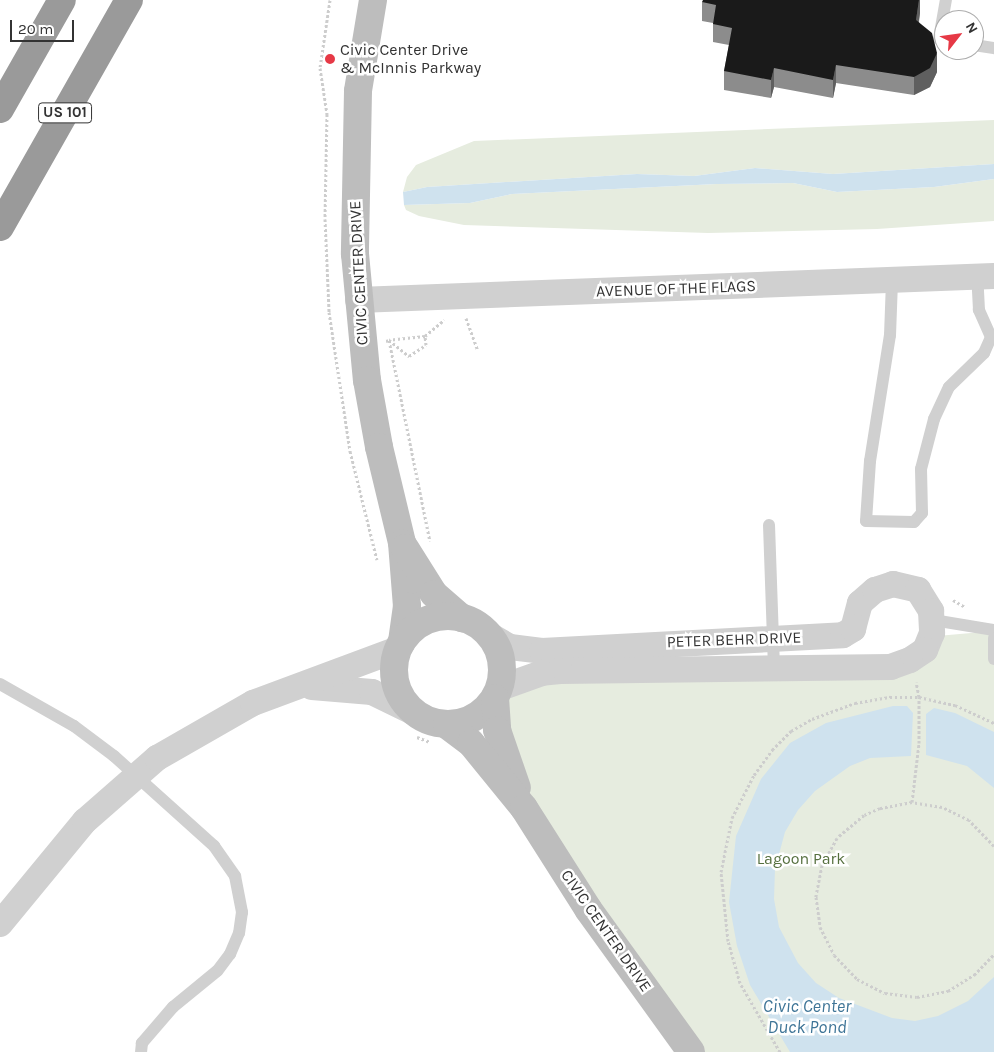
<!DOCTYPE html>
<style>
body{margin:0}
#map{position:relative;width:994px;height:1052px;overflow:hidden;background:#fff;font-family:Karla,sans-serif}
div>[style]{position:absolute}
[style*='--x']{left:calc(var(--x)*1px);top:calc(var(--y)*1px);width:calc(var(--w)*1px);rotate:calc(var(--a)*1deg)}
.green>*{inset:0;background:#e6ecdf}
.water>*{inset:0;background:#cfe2ee}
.path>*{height:3px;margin-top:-1.5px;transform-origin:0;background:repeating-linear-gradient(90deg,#cdcdcd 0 2.5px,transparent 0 5px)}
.lane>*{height:12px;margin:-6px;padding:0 6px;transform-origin:6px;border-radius:6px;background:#d0d0d0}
.street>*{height:26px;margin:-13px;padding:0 13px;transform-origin:13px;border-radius:13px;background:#d0d0d0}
.secondary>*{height:28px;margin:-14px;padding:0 14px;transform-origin:14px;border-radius:14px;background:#bdbdbd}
.secondary>.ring{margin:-14px;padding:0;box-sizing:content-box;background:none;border:28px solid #bdbdbd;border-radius:50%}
.highway>*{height:28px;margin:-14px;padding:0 14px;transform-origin:14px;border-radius:14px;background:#9a9a9a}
.wall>*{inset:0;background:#8c8c8c}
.shaded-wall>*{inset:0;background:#5f5f5f}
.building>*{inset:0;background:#1a1a1a}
.dots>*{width:14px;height:14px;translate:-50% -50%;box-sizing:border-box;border:2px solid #fff;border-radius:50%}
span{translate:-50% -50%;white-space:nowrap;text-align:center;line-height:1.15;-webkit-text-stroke:5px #fff;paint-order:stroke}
.shield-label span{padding:1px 4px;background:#fff;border:1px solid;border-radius:4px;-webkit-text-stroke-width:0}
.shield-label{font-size:15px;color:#333;font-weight:700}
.poi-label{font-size:16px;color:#333}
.left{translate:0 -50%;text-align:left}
.street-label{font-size:16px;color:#333}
.park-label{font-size:16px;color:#56703f}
.water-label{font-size:18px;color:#3f7597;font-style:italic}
.north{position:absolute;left:934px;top:10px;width:50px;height:50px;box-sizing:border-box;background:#fff;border:1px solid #adadad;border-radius:50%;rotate:60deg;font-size:14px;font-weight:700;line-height:20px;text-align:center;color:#333}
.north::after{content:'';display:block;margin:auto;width:18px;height:22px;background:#e63946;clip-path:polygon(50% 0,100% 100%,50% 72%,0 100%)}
.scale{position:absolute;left:10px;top:20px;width:64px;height:22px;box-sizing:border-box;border:2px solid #333;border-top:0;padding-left:6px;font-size:15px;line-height:18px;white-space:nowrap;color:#333;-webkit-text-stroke:4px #fff;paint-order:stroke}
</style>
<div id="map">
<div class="green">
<i style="clip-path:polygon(994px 120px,994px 164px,833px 174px,755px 168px,694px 176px,637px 174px,427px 187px,403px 192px,407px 177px,416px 165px,474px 141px)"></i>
<i style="clip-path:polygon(994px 179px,994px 221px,877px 229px,708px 233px,464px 225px,419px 216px,406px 210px,404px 205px,470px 203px,512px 194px,717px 184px,793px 183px,837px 192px,934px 187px)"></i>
<i style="clip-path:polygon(994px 631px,994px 1052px,691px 1052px,524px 808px,500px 688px,514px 682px,891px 667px,937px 636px)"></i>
</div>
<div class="water">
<i style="clip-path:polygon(994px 164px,994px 179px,934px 187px,837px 192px,793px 183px,717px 184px,512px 194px,470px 203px,404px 205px,403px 192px,427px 187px,637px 174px,694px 176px,755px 168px,833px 174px)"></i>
<i style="clip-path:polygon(893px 706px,907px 706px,913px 713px,911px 756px,870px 758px,850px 766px,815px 791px,798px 810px,785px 832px,775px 869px,774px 899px,779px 927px,798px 963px,816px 983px,839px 998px,892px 1018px,915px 1021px,938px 1016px,968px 1001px,994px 977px,994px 1052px,790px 1052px,750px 985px,737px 946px,729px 902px,736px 836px,761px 779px,790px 743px,826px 723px)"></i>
<i style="clip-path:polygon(934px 708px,955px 713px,994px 732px,994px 788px,967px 766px,926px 755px,926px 714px)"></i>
</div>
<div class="path">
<i style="--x:330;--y:0;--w:69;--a:98.4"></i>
<i style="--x:320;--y:68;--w:47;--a:81.3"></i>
<i style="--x:327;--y:114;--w:105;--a:91.1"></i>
<i style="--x:325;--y:219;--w:93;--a:87.5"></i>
<i style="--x:329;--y:312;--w:141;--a:81.4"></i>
<i style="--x:350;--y:451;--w:112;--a:76.1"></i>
<i style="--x:466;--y:318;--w:33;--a:70"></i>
<i style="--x:425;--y:336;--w:25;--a:-40"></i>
<i style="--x:386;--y:341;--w:3;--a:-18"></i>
<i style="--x:389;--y:340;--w:26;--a:39"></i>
<i style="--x:409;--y:356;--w:20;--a:-33"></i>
<i style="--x:426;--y:345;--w:9;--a:-96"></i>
<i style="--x:425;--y:336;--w:36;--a:174"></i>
<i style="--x:389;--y:340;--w:205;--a:78.5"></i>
<i style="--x:953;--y:600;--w:14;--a:30"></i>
<i style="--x:417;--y:737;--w:14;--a:21"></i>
<i style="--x:912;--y:802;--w:59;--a:-83.2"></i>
<i style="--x:919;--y:743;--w:46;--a:-90"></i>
<i style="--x:919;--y:697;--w:37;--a:13"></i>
<i style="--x:955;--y:705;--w:43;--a:24.8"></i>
<i style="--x:994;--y:846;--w:36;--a:-134"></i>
<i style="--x:969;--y:820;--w:30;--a:-154"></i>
<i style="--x:942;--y:807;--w:30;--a:-171"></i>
<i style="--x:912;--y:802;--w:33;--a:169"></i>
<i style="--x:880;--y:808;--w:17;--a:156"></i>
<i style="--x:864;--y:815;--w:35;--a:140"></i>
<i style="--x:837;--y:838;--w:31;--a:119"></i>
<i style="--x:822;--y:865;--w:33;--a:101"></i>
<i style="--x:816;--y:897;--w:30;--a:82"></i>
<i style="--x:820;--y:927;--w:31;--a:63"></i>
<i style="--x:834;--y:955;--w:33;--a:46"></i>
<i style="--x:857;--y:979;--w:31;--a:27"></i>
<i style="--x:885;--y:993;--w:32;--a:7"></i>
<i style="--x:917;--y:997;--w:32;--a:-11"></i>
<i style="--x:948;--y:991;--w:31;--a:-32"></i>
<i style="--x:974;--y:975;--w:29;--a:-46"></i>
<i style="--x:780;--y:1052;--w:80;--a:-120.1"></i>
<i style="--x:740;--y:983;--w:44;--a:-105.9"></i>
<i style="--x:728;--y:941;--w:69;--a:-95.8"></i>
<i style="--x:721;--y:872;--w:55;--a:-78.5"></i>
<i style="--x:732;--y:818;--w:48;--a:-62.9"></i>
<i style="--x:754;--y:775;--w:31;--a:-54"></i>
<i style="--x:772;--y:750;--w:27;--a:-45"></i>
<i style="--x:791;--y:731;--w:24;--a:-30"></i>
<i style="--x:812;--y:719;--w:46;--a:-20.4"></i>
<i style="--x:855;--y:703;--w:36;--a:-10"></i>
<i style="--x:890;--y:697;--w:29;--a:0"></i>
<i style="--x:919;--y:697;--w:15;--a:-101"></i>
</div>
<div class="lane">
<i style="--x:944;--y:40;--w:5;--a:-169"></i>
<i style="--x:939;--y:39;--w:40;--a:-80"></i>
<i style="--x:974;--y:45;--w:20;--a:9"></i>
<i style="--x:892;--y:281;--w:54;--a:92.1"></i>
<i style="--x:890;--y:335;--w:128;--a:99"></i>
<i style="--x:870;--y:461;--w:60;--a:93.8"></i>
<i style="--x:866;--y:521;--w:48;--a:1.2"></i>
<i style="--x:914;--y:522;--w:12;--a:-48"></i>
<i style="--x:922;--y:513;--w:44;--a:-91.3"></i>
<i style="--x:921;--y:469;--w:52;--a:-75.4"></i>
<i style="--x:934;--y:419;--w:35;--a:-65"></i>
<i style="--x:949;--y:387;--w:49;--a:-44.2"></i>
<i style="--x:984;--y:353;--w:17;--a:-66"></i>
<i style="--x:991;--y:337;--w:30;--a:-114"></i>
<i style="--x:979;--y:310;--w:33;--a:-93"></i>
<i style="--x:769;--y:525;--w:142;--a:88"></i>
<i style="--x:933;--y:620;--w:62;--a:9.3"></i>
<i style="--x:994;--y:638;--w:21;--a:90"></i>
<i style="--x:0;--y:684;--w:85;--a:29.6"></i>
<i style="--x:74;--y:726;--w:50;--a:36.9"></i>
<i style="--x:114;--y:756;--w:135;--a:42"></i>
<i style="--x:214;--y:846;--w:37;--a:55"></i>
<i style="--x:235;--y:876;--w:37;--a:79"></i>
<i style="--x:242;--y:912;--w:21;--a:98"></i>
<i style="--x:239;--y:933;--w:23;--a:113"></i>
<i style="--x:230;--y:954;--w:21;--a:127"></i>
<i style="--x:217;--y:971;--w:57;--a:140.7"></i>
<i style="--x:173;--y:1007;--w:48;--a:130.7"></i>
<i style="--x:142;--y:1043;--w:9;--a:96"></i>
</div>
<div class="street">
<i style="--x:358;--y:300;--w:636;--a:-2.16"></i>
<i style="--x:489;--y:635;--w:24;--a:30"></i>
<i style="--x:510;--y:647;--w:32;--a:7"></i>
<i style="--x:542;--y:651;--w:301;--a:-3"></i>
<i style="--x:843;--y:635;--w:12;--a:-31"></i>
<i style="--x:853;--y:629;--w:27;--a:-75"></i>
<i style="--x:860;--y:603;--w:20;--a:-41"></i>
<i style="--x:875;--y:590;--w:19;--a:-18"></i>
<i style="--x:893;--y:584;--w:26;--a:13"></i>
<i style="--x:918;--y:590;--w:25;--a:58"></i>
<i style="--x:931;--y:611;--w:22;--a:87"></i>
<i style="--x:932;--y:633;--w:18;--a:112"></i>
<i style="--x:925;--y:650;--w:18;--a:146"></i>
<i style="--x:910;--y:660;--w:20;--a:160"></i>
<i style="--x:891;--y:667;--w:331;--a:179.3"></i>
<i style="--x:560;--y:671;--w:18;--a:174"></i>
<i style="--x:542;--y:673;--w:45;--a:160.3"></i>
<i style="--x:312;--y:687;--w:60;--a:4.8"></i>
<i style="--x:372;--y:692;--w:48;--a:26"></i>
<i style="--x:0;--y:924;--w:134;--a:-50.5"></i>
<i style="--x:85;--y:821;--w:96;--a:-41.2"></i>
<i style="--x:157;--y:758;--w:111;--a:-29.8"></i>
<i style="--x:253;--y:703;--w:155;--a:-20.4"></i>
</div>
<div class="secondary">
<i style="--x:373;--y:0;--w:92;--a:99.4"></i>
<i style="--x:358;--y:91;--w:163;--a:91.1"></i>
<i style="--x:355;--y:254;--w:127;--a:84.6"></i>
<i style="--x:367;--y:380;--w:68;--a:79.8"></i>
<i style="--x:379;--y:447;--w:99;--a:76.5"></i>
<i style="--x:402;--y:543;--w:63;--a:85.5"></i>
<i style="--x:407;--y:606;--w:36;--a:98"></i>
<i style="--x:405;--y:548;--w:54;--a:57.8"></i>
<i style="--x:434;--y:594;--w:37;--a:41"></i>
<i class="ring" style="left:394px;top:616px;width:80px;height:80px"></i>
<i style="--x:495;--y:698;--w:32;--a:86"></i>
<i style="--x:497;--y:730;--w:61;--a:71"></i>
<i style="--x:447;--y:725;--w:30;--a:37"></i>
<i style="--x:471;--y:743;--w:84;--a:50.8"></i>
<i style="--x:524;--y:808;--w:120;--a:57.6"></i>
<i style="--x:588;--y:909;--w:176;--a:54.2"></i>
</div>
<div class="highway">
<i style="--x:0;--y:109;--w:125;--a:-60.4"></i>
<i style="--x:0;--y:227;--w:261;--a:-60.4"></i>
</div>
<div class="wall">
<i style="clip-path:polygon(920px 0,920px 13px,919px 22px,937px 72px,930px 87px,914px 95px,836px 83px,833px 98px,774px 87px,771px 98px,724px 90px,724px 71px,729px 45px,713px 42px,713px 23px,702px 21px,702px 2px)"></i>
</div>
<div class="shaded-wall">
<i style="clip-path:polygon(919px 0,920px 0,920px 13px,916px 38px,916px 20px)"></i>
<i style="clip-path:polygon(937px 53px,937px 72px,930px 87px,914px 95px,914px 77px)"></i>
<i style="clip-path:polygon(836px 65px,836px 83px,833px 98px,833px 80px)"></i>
<i style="clip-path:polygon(774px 68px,774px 87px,771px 98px,771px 80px)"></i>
</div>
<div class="building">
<i style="clip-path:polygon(703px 0,919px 0,916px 20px,932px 33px,937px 53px,930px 68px,914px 77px,836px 65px,833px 80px,774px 68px,771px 80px,724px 71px,732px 28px,713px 24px,716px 5px,702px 2px)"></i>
</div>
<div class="dots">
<i style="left:330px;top:59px;background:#e63946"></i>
</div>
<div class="shield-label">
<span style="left:65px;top:113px">US 101</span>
</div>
<div class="poi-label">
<span class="left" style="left:340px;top:59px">Civic Center Drive<br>&amp; McInnis Parkway</span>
</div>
<div class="street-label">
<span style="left:359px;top:273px;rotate:-93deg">CIVIC CENTER DRIVE</span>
<span style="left:676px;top:289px;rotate:-2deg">AVENUE OF THE FLAGS</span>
<span style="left:734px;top:640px;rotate:-2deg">PETER BEHR DRIVE</span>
<span style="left:606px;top:931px;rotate:55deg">CIVIC CENTER DRIVE</span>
</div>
<div class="park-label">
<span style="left:801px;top:859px">Lagoon Park</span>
</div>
<div class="water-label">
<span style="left:807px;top:1017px">Civic Center<br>Duck Pond</span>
</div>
<div class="north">N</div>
<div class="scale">20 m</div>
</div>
